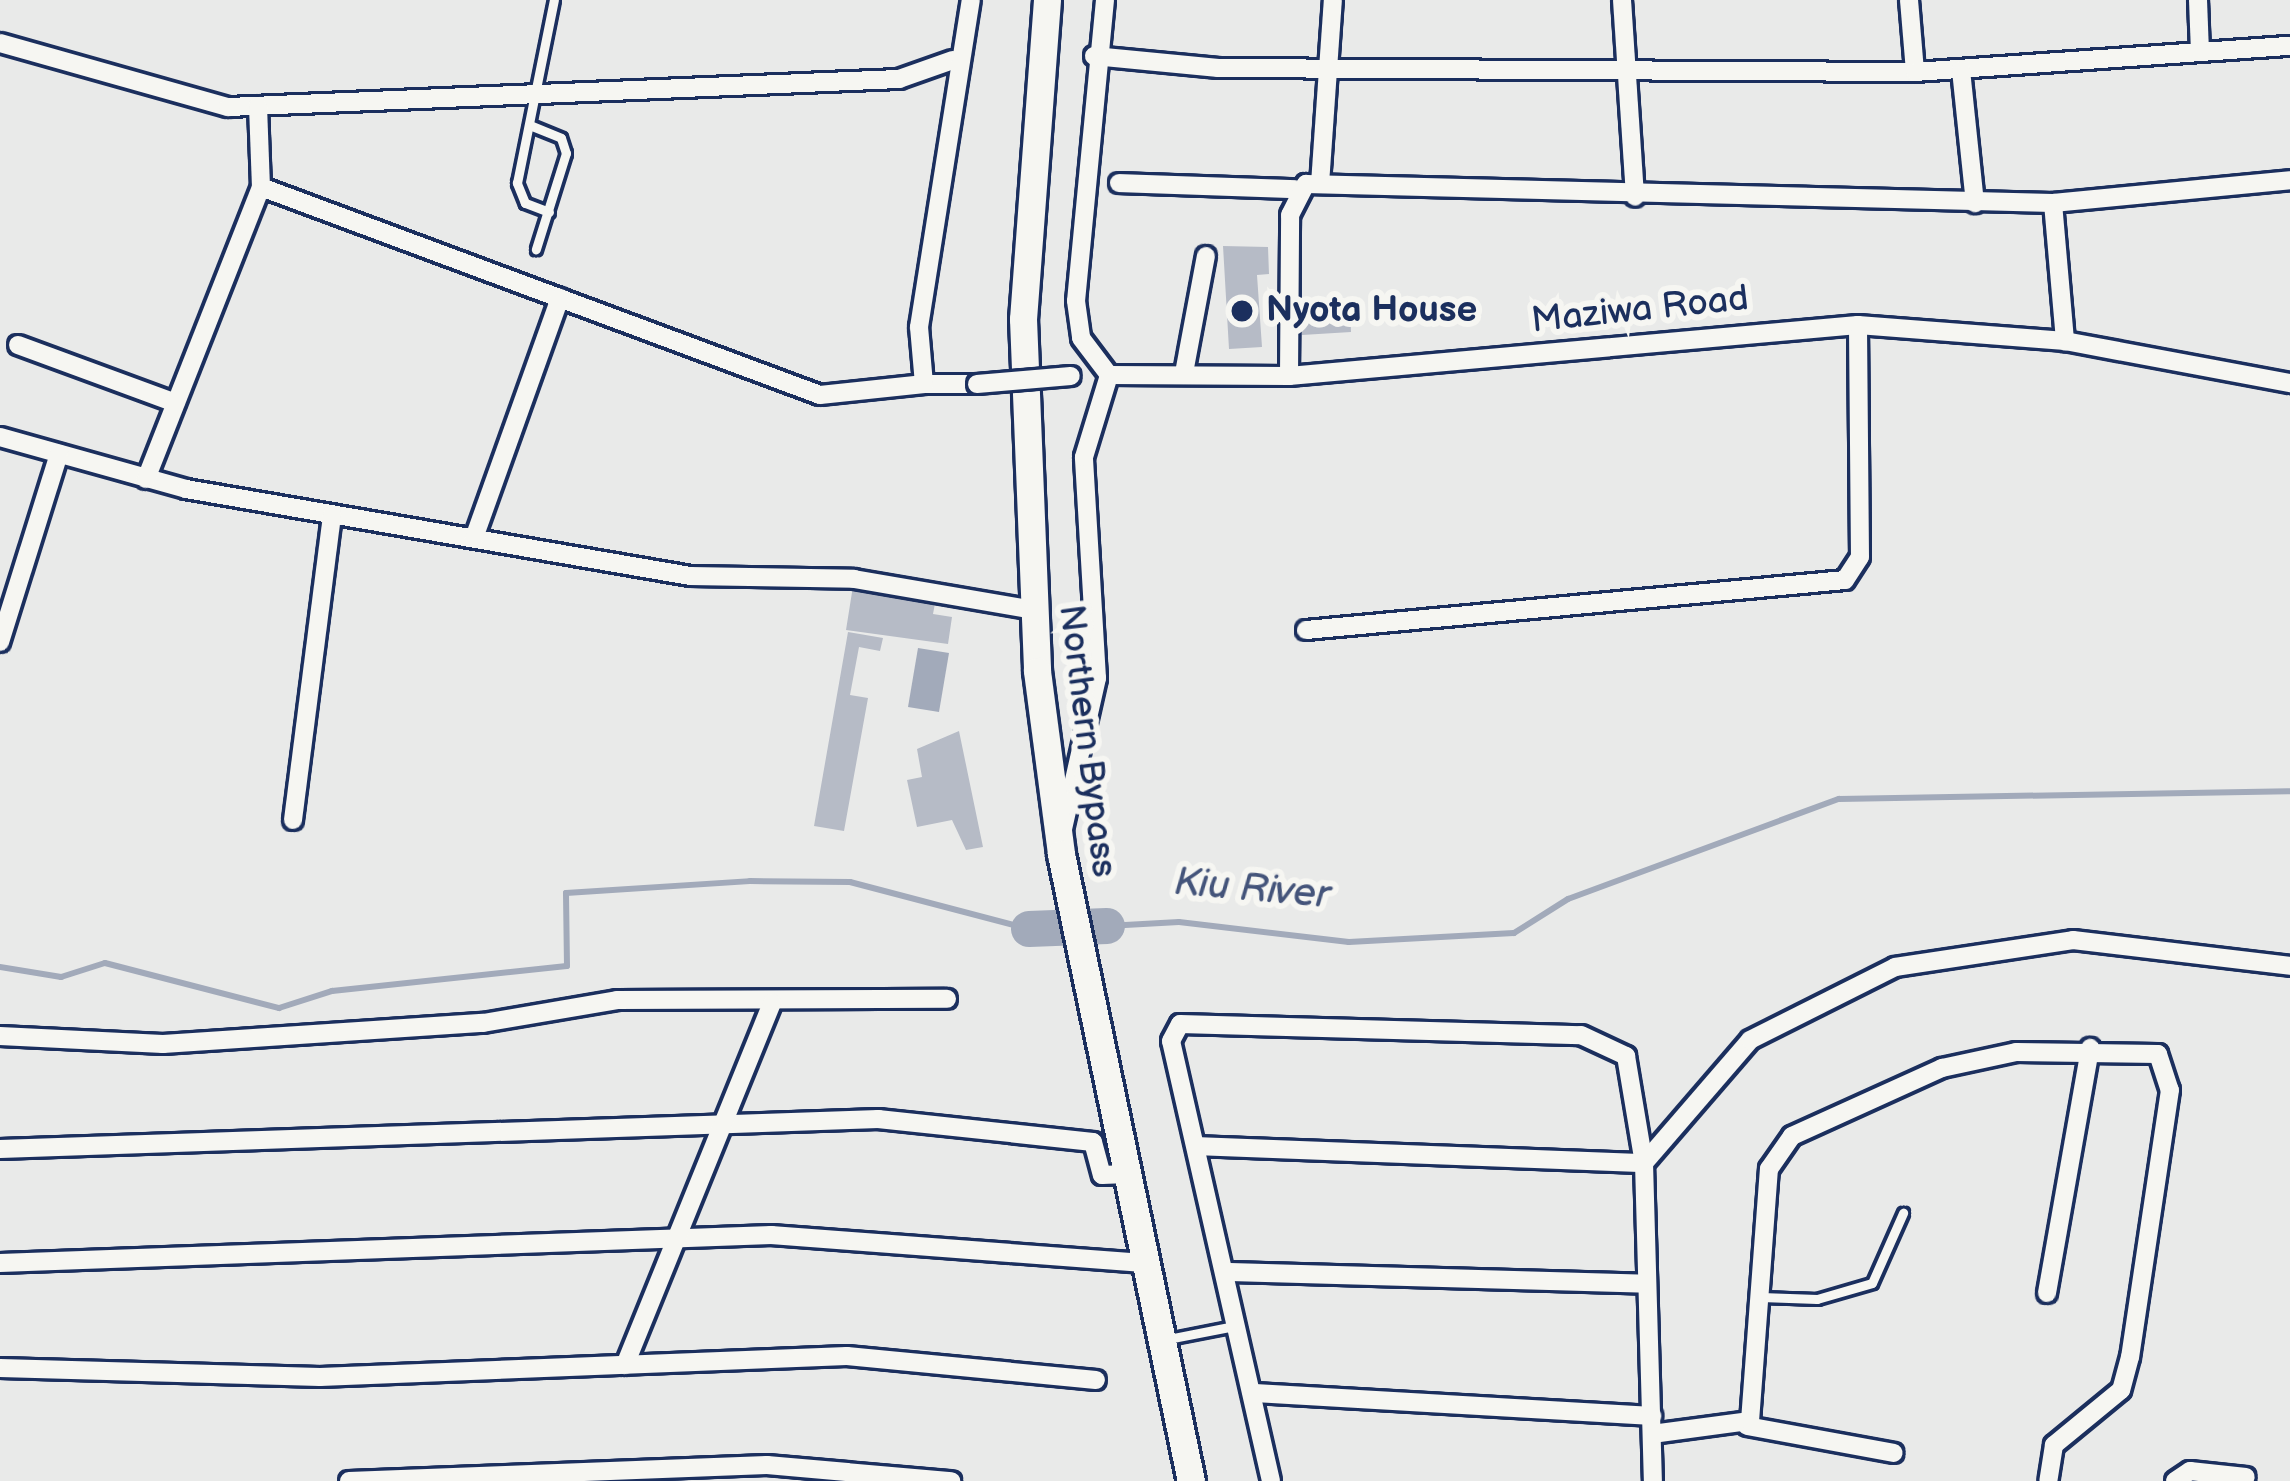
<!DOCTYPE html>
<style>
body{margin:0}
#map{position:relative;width:2290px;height:1481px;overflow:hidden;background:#e9eae9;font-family:"Balsamiq Sans",sans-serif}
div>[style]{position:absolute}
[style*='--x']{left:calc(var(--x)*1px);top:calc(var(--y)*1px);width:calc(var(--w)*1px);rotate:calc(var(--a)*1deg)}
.water>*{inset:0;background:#a2aaba}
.stream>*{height:6px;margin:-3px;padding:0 3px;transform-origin:3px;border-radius:3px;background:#a2aaba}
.river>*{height:36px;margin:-18px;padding:0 18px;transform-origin:18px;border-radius:18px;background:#a2aaba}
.building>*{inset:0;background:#b6bbc6}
.roads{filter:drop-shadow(3px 0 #1b2f5e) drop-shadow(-3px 0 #1b2f5e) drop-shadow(0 3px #1b2f5e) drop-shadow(0 -3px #1b2f5e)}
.service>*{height:9px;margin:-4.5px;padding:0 4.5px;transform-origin:4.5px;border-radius:4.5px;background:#f6f6f2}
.minor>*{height:18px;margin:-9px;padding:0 9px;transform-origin:9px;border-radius:9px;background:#f6f6f2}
.primary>*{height:27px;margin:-13.5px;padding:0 13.5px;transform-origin:13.5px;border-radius:13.5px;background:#f6f6f2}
.bridges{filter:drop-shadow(3px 0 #1b2f5e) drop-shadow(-3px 0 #1b2f5e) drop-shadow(0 3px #1b2f5e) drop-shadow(0 -3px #1b2f5e)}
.minor-bridge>*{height:18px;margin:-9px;padding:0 9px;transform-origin:9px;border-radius:9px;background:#f6f6f2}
.dots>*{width:33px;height:33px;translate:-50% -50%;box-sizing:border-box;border:6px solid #f6f6f2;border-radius:50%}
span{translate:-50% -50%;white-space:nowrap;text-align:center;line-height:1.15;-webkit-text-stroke:12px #f6f6f2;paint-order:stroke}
.street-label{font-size:36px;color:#1b2f5e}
.poi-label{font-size:36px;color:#1b2f5e;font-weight:700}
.left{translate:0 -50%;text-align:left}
.water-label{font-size:39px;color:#44547a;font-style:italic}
</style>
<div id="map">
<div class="water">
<i style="clip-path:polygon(918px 648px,949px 653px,939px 712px,908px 707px)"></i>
</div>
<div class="stream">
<i style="--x:1107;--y:926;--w:72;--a:-3.2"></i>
<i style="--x:1179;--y:922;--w:171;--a:6.7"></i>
<i style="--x:1349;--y:942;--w:165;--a:-3.1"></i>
<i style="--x:1514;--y:933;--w:64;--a:-32.2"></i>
<i style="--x:1568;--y:899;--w:289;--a:-20.3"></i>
<i style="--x:1839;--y:799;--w:451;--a:-1"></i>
<i style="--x:0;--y:967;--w:62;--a:9.3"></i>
<i style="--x:61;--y:977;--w:46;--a:-17.7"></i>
<i style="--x:105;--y:963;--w:180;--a:14.5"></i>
<i style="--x:279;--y:1008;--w:56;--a:-17.8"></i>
<i style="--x:332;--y:991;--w:236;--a:-6.1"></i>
<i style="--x:567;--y:966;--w:73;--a:-90.8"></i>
<i style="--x:566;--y:893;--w:184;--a:-3.7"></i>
<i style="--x:750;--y:881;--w:100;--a:0.6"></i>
<i style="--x:850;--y:882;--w:185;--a:14.7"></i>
</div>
<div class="river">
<i style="--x:1029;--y:929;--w:78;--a:-2.2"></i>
</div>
<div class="building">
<i style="clip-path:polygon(1223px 246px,1268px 247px,1269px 274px,1257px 275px,1262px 347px,1229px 349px)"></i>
<i style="clip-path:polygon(1350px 303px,1351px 332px,1302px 335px,1301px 305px)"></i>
<i style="clip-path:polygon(853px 586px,936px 598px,933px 614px,952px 617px,948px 644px,846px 630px)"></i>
<i style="clip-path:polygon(848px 632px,883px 638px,880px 651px,859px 647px,850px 695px,868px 698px,844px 831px,814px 826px)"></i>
<i style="clip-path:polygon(959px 731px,983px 847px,966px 850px,952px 820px,917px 827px,907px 780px,922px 777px,917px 749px)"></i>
</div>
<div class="roads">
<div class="service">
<i style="--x:532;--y:126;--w:31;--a:22"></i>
<i style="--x:561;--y:138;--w:16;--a:72"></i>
<i style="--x:566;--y:153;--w:101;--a:107.4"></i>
<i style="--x:549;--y:212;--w:26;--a:-159"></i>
<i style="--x:525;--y:203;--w:22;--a:-112"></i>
<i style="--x:517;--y:183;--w:187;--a:-78.6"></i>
<i style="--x:1761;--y:1297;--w:56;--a:2"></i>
<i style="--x:1817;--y:1299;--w:57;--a:-16.2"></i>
<i style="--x:1872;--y:1283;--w:77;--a:-66.1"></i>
<i style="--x:1168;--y:1339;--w:67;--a:-11.1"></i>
</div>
<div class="minor">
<i style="--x:1105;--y:0;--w:302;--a:95.5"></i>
<i style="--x:1076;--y:301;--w:37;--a:82"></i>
<i style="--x:1081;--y:338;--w:46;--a:52.9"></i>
<i style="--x:1622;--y:0;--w:197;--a:86.2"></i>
<i style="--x:1909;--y:0;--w:72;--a:85.2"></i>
<i style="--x:2198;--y:0;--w:51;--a:87.8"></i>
<i style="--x:0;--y:43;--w:237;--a:15.7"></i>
<i style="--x:228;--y:107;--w:672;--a:-2.39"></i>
<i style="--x:899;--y:79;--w:57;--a:-19.4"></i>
<i style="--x:1094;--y:56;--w:125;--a:5.5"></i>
<i style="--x:1218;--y:68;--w:697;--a:0.33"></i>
<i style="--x:1915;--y:72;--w:376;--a:-4"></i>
<i style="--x:1961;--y:70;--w:134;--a:84"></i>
<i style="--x:258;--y:106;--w:81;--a:87.9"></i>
<i style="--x:1119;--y:183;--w:176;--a:2"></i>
<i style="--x:1320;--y:184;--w:184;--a:-86"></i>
<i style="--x:2053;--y:203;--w:139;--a:85"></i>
<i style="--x:18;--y:345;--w:168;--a:20.2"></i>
<i style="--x:1184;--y:373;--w:119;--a:-79.4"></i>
<i style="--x:1289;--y:376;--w:161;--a:-89.6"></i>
<i style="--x:1290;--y:215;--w:35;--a:-63"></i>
<i style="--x:1306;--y:184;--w:747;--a:1.46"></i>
<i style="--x:2053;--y:203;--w:238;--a:-5.5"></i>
<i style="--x:924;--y:384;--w:53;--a:0"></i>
<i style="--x:0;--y:437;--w:193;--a:15.6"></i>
<i style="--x:186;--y:489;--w:511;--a:9.79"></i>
<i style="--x:690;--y:576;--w:164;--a:1"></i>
<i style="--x:854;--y:579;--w:182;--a:9.8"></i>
<i style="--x:146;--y:479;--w:314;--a:-68.5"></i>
<i style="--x:261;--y:187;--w:596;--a:20.41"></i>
<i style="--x:820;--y:395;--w:105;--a:-6"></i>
<i style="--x:924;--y:384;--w:57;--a:-95"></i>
<i style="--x:919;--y:327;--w:331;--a:-81"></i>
<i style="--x:474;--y:538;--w:255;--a:-70.3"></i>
<i style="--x:1306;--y:630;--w:541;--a:-5.3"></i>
<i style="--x:1845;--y:580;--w:27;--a:-57"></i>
<i style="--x:1860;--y:557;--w:232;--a:-90.5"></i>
<i style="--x:0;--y:642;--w:197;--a:-72.6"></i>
<i style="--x:293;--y:820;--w:308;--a:-82.7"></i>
<i style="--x:1063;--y:829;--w:155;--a:-77.3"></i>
<i style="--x:1097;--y:678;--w:221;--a:-93.4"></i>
<i style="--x:1084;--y:457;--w:86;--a:-73"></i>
<i style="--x:1109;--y:375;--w:180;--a:0.3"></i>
<i style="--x:1289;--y:376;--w:571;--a:-5.12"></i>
<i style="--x:1858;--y:325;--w:208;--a:4.4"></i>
<i style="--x:2065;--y:341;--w:229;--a:10.6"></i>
<i style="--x:0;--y:1036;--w:163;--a:2.8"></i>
<i style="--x:163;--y:1044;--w:321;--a:-3.8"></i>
<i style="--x:483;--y:1023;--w:136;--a:-9.7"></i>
<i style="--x:617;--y:1000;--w:330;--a:-0.2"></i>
<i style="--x:1197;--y:1146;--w:447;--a:2.2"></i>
<i style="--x:0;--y:1149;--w:879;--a:-1.96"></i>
<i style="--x:878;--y:1119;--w:216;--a:6.1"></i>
<i style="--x:1093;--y:1142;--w:34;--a:75"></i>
<i style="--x:1102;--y:1175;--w:26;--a:-2"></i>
<i style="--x:1644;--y:1163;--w:162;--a:-49.2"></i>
<i style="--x:1750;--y:1040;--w:162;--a:-26.7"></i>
<i style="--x:1895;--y:967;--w:180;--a:-8.6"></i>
<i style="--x:2073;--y:940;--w:219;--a:6.8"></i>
<i style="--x:0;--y:1263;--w:772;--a:-2.08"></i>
<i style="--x:771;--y:1235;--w:377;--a:4.3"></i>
<i style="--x:1230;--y:1272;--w:417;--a:1.6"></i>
<i style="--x:2047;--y:1293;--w:249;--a:-80"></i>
<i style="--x:625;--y:1365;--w:391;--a:-67.9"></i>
<i style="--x:0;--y:1368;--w:320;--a:1.6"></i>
<i style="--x:320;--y:1377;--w:527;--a:-2.28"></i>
<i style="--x:847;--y:1356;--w:250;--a:5.5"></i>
<i style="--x:1255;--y:1393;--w:398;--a:3.3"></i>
<i style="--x:1747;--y:1426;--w:149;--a:10.4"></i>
<i style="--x:1652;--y:1434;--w:99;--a:-7.6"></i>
<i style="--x:1750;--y:1421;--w:253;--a:-85.7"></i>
<i style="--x:1769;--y:1169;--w:40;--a:-55.1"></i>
<i style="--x:1792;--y:1136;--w:165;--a:-24.4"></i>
<i style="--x:1942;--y:1068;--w:76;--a:-12.2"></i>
<i style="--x:2016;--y:1052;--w:142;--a:0.8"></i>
<i style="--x:2158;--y:1054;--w:38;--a:72"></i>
<i style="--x:2170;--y:1090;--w:270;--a:98.5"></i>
<i style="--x:2130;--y:1357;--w:34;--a:105"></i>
<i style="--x:2121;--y:1390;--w:87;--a:140.6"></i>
<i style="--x:2054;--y:1445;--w:36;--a:99"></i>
<i style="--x:349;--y:1481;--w:418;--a:-2.2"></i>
<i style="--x:767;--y:1465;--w:185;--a:5"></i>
<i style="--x:1271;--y:1481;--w:451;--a:-102.8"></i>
<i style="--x:1171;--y:1041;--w:19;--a:-62"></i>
<i style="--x:1180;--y:1024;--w:401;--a:1.6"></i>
<i style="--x:1581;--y:1035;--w:50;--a:25"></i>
<i style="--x:1626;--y:1056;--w:109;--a:80.5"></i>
<i style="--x:1644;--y:1163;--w:318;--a:88.4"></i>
<i style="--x:2175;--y:1481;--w:18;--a:-34"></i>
<i style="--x:2190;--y:1471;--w:56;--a:6.1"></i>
</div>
<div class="primary">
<i style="--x:1047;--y:0;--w:320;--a:94.3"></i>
<i style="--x:1023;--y:319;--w:352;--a:87.7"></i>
<i style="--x:1037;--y:671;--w:185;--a:82.5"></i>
<i style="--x:1061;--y:854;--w:640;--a:78.29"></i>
</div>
</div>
<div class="bridges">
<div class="minor-bridge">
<i style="--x:977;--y:384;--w:94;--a:-4.9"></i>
</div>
</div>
<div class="dots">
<i style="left:1242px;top:311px;background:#1b2f5e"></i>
</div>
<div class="street-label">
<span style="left:1640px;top:310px;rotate:-6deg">Maziwa Road</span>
<span style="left:1087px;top:741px;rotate:83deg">Northern Bypass</span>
</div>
<div class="poi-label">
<span class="left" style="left:1266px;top:311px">Nyota House</span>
</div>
<div class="water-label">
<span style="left:1252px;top:890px;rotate:5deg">Kiu River</span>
</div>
</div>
